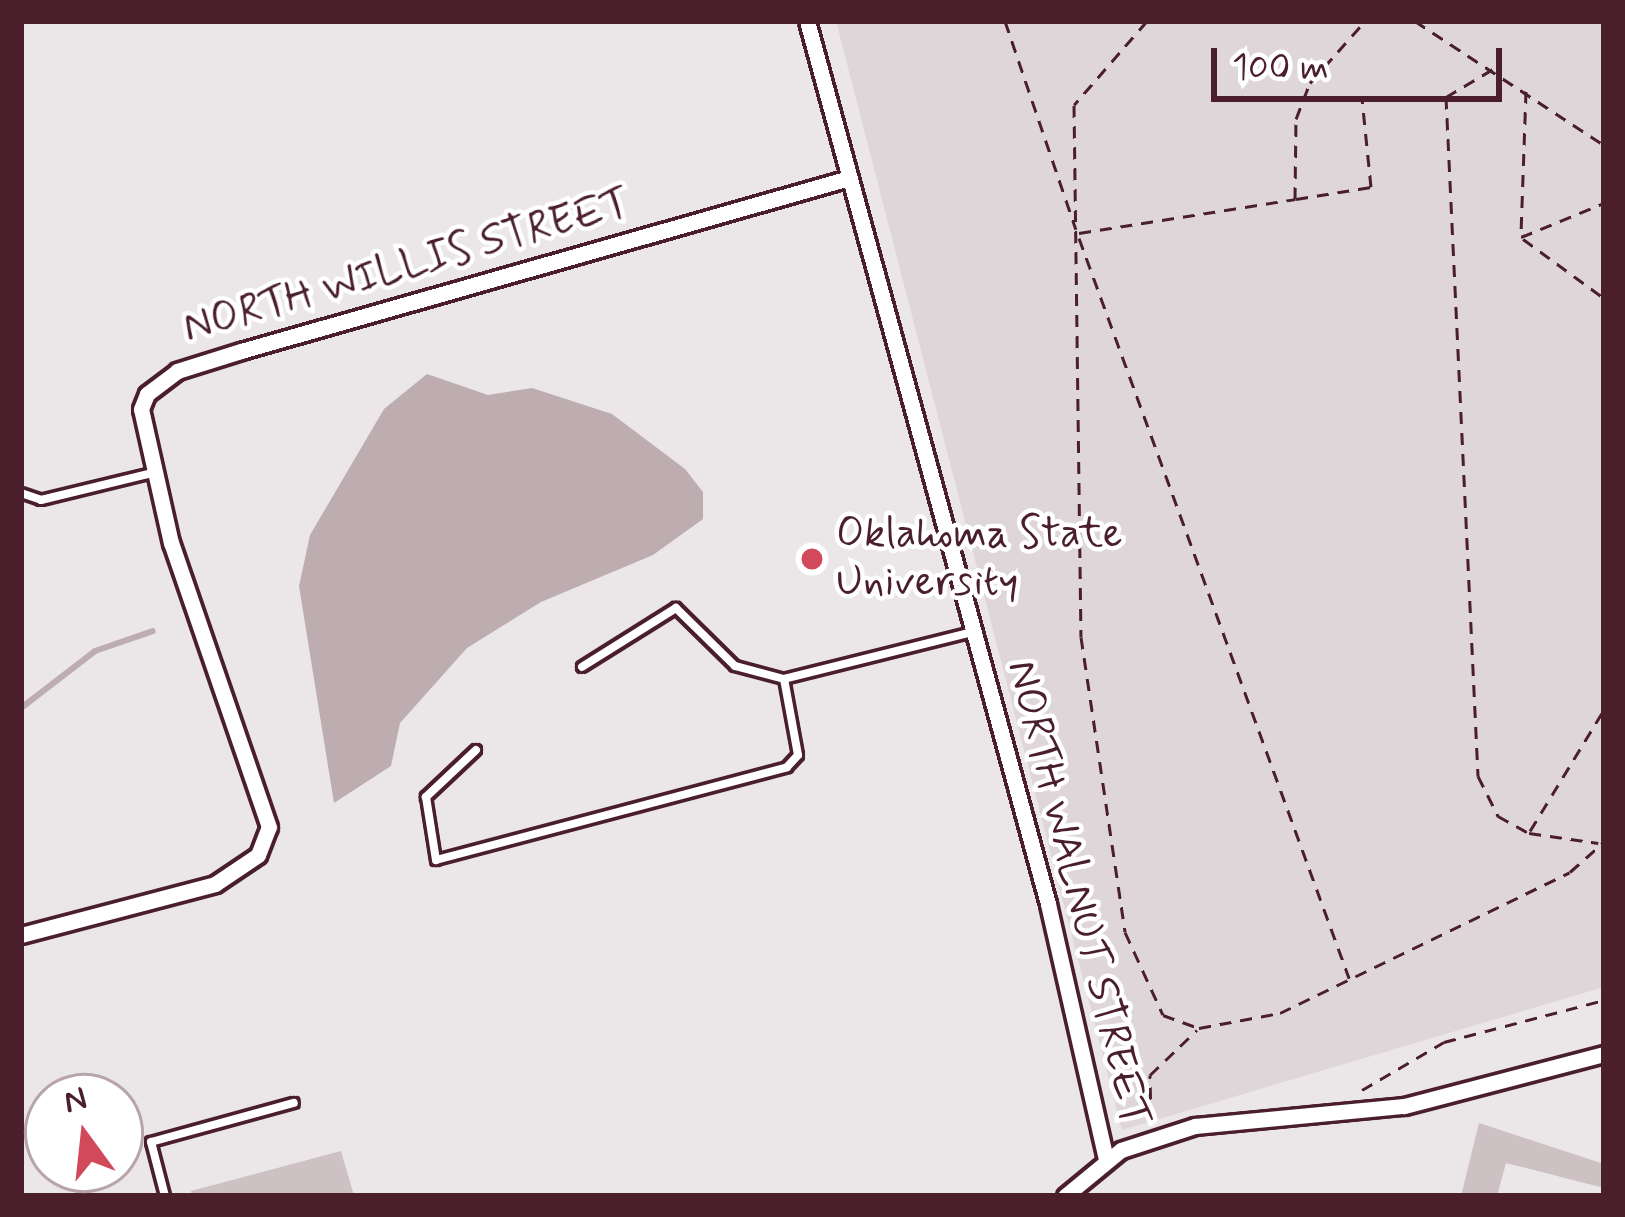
<!DOCTYPE html>
<style>
body{margin:0}
#map{position:relative;width:1625px;height:1217px;overflow:hidden;background:#f8f6f7;font-family:Mynerve,sans-serif}
div>[style]{position:absolute}
[style*='--x']{left:calc(var(--x)*1px);top:calc(var(--y)*1px);width:calc(var(--w)*1px);rotate:calc(var(--a)*1deg)}
.built>*{inset:0;background:#ebe6e8}
.green>*{inset:0;background:#ded6d9}
.water>*{inset:0;background:#bdadb0}
.stream>*{height:6px;margin:-3px;padding:0 3px;transform-origin:3px;border-radius:3px;background:#bdadb0}
.building>*{inset:0;background:#cdc1c4}
.path>*{height:3px;margin-top:-1.5px;transform-origin:0;background:repeating-linear-gradient(90deg,#4a1f2b 0 12px,transparent 0 21px)}
.roads{filter:drop-shadow(3px 0 #4a1f2b) drop-shadow(-3px 0 #4a1f2b) drop-shadow(0 3px #4a1f2b) drop-shadow(0 -3px #4a1f2b)}
.service>*{height:8px;margin:-4px;padding:0 4px;transform-origin:4px;border-radius:4px;background:#fff}
.minor>*{height:15px;margin:-7.5px;padding:0 7.5px;transform-origin:7.5px;border-radius:7.5px;background:#fff}
.dots>*{width:33px;height:33px;translate:-50% -50%;box-sizing:border-box;border:6px solid #fff;border-radius:50%}
span{translate:-50% -50%;white-space:nowrap;text-align:center;line-height:1.15;-webkit-text-stroke:9px #fff;paint-order:stroke}
.street-label{font-size:42px;color:#4a1f2b}
.poi-label{font-size:42px;color:#4a1f2b}
.left{translate:0 -50%;text-align:left}
.frame{position:absolute;inset:0;border:24px solid #4a1f2b;pointer-events:none}
.north{position:absolute;left:24px;top:1073px;width:120px;height:120px;box-sizing:border-box;background:#fff;border:3px solid #b7a5aa;border-radius:50%;rotate:345deg;font-size:33px;font-weight:700;line-height:48px;text-align:center;color:#4a1f2b}
.north::after{content:'';display:block;margin:auto;width:42px;height:54px;background:#d1495b;clip-path:polygon(50% 0,100% 100%,50% 72%,0 100%)}
.scale{position:absolute;left:1211px;top:48px;width:291px;height:54px;box-sizing:border-box;border:6px solid #4a1f2b;border-top:0;padding-left:15px;font-size:36px;line-height:42px;white-space:nowrap;color:#4a1f2b;-webkit-text-stroke:9px #fff;paint-order:stroke}
</style>
<div id="map">
<div class="built">
<i style="clip-path:polygon(evenodd,21px 21px,1604px 21px,1604px 1196px,21px 1196px,21px 21px,48px 1097px,120px 1097px,120px 1169px,48px 1169px,48px 1097px)"></i>
</div>
<div class="green">
<i style="clip-path:polygon(836px 21px,1604px 21px,1604px 987px,1122px 1130px)"></i>
</div>
<div class="water">
<i style="clip-path:polygon(427px 374px,488px 395px,532px 388px,612px 414px,685px 469px,703px 492px,703px 519px,653px 555px,541px 602px,467px 648px,400px 723px,391px 766px,334px 803px,299px 586px,310px 535px,384px 409px)"></i>
</div>
<div class="stream">
<i style="--x:21;--y:708;--w:93;--a:-37.6"></i>
<i style="--x:95;--y:651;--w:61;--a:-19"></i>
</div>
<div class="building">
<i style="clip-path:polygon(1479px 1123px,1604px 1164px,1604px 1188px,1506px 1163px,1497px 1196px,1461px 1196px)"></i>
<i style="clip-path:polygon(341px 1151px,354px 1196px,192px 1196px,191px 1191px)"></i>
</div>
<div class="path">
<i style="--x:1005;--y:21;--w:220;--a:71.2"></i>
<i style="--x:1147;--y:21;--w:111;--a:131"></i>
<i style="--x:1074;--y:105;--w:532;--a:89.25"></i>
<i style="--x:1081;--y:637;--w:298;--a:81.5"></i>
<i style="--x:1125;--y:932;--w:91;--a:65.4"></i>
<i style="--x:1163;--y:1015;--w:38;--a:20"></i>
<i style="--x:1199;--y:1028;--w:82;--a:-10.5"></i>
<i style="--x:1280;--y:1013;--w:322;--a:-25.9"></i>
<i style="--x:1570;--y:872;--w:45;--a:-41.4"></i>
<i style="--x:1415;--y:21;--w:226;--a:33.3"></i>
<i style="--x:1526;--y:91;--w:146;--a:92"></i>
<i style="--x:1521;--y:237;--w:90;--a:-22.3"></i>
<i style="--x:1446;--y:97;--w:680;--a:87.3"></i>
<i style="--x:1478;--y:776;--w:45;--a:63.4"></i>
<i style="--x:1498;--y:816;--w:35;--a:29"></i>
<i style="--x:1529;--y:833;--w:70;--a:8.2"></i>
<i style="--x:1296;--y:199;--w:76;--a:-9.1"></i>
<i style="--x:1371;--y:187;--w:88;--a:-95.8"></i>
<i style="--x:1362;--y:99;--w:84;--a:-1.4"></i>
<i style="--x:1446;--y:97;--w:55;--a:-30.8"></i>
<i style="--x:1079;--y:233;--w:219;--a:-8.9"></i>
<i style="--x:1295;--y:199;--w:80;--a:-89.3"></i>
<i style="--x:1296;--y:119;--w:39;--a:-69"></i>
<i style="--x:1310;--y:83;--w:83;--a:-48.4"></i>
<i style="--x:1079;--y:238;--w:788;--a:69.95"></i>
<i style="--x:1523;--y:239;--w:100;--a:36.1"></i>
<i style="--x:1530;--y:831;--w:142;--a:-58.6"></i>
<i style="--x:1362;--y:1090;--w:95;--a:-30.3"></i>
<i style="--x:1444;--y:1042;--w:165;--a:-14.7"></i>
<i style="--x:1151;--y:1120;--w:45;--a:-91.3"></i>
<i style="--x:1150;--y:1075;--w:65;--a:-43.8"></i>
</div>
<div class="roads">
<div class="service">
<i style="--x:21;--y:493;--w:21;--a:19"></i>
<i style="--x:41;--y:500;--w:115;--a:-13.6"></i>
<i style="--x:784;--y:679;--w:195;--a:-14"></i>
<i style="--x:476;--y:750;--w:69;--a:136.8"></i>
<i style="--x:426;--y:797;--w:64;--a:81"></i>
<i style="--x:436;--y:860;--w:363;--a:-14.8"></i>
<i style="--x:787;--y:767;--w:16;--a:-47"></i>
<i style="--x:798;--y:755;--w:77;--a:-100.4"></i>
<i style="--x:784;--y:679;--w:51;--a:-165.1"></i>
<i style="--x:735;--y:666;--w:83;--a:-135.5"></i>
<i style="--x:676;--y:608;--w:111;--a:147.9"></i>
<i style="--x:165;--y:1196;--w:56;--a:-104.5"></i>
<i style="--x:151;--y:1142;--w:148;--a:-15.3"></i>
</div>
<div class="minor">
<i style="--x:807;--y:21;--w:915;--a:74.73"></i>
<i style="--x:1048;--y:904;--w:262;--a:77.2"></i>
<i style="--x:21;--y:935;--w:201;--a:-14.7"></i>
<i style="--x:215;--y:884;--w:52;--a:-34"></i>
<i style="--x:258;--y:855;--w:30;--a:-69"></i>
<i style="--x:269;--y:827;--w:300;--a:-109"></i>
<i style="--x:171;--y:543;--w:137;--a:-102.6"></i>
<i style="--x:141;--y:409;--w:16;--a:-68"></i>
<i style="--x:147;--y:394;--w:38;--a:-37"></i>
<i style="--x:177;--y:371;--w:67;--a:-17.4"></i>
<i style="--x:241;--y:351;--w:632;--a:-15.88"></i>
<i style="--x:1065;--y:1196;--w:72;--a:-39.4"></i>
<i style="--x:1121;--y:1150;--w:78;--a:-18"></i>
<i style="--x:1195;--y:1126;--w:210;--a:-5.5"></i>
<i style="--x:1404;--y:1106;--w:207;--a:-14.6"></i>
</div>
</div>
<div class="dots">
<i style="left:812px;top:559px;background:#d1495b"></i>
</div>
<div class="street-label">
<span style="left:407px;top:267px;rotate:-16deg">NORTH WILLIS STREET</span>
<span style="left:1077px;top:894px;rotate:76deg">NORTH WALNUT STREET</span>
</div>
<div class="poi-label">
<span class="left" style="left:836px;top:559px">Oklahoma State<br>University</span>
</div>
<div class="frame"></div>
<div class="north">N</div>
<div class="scale">100 m</div>
</div>
